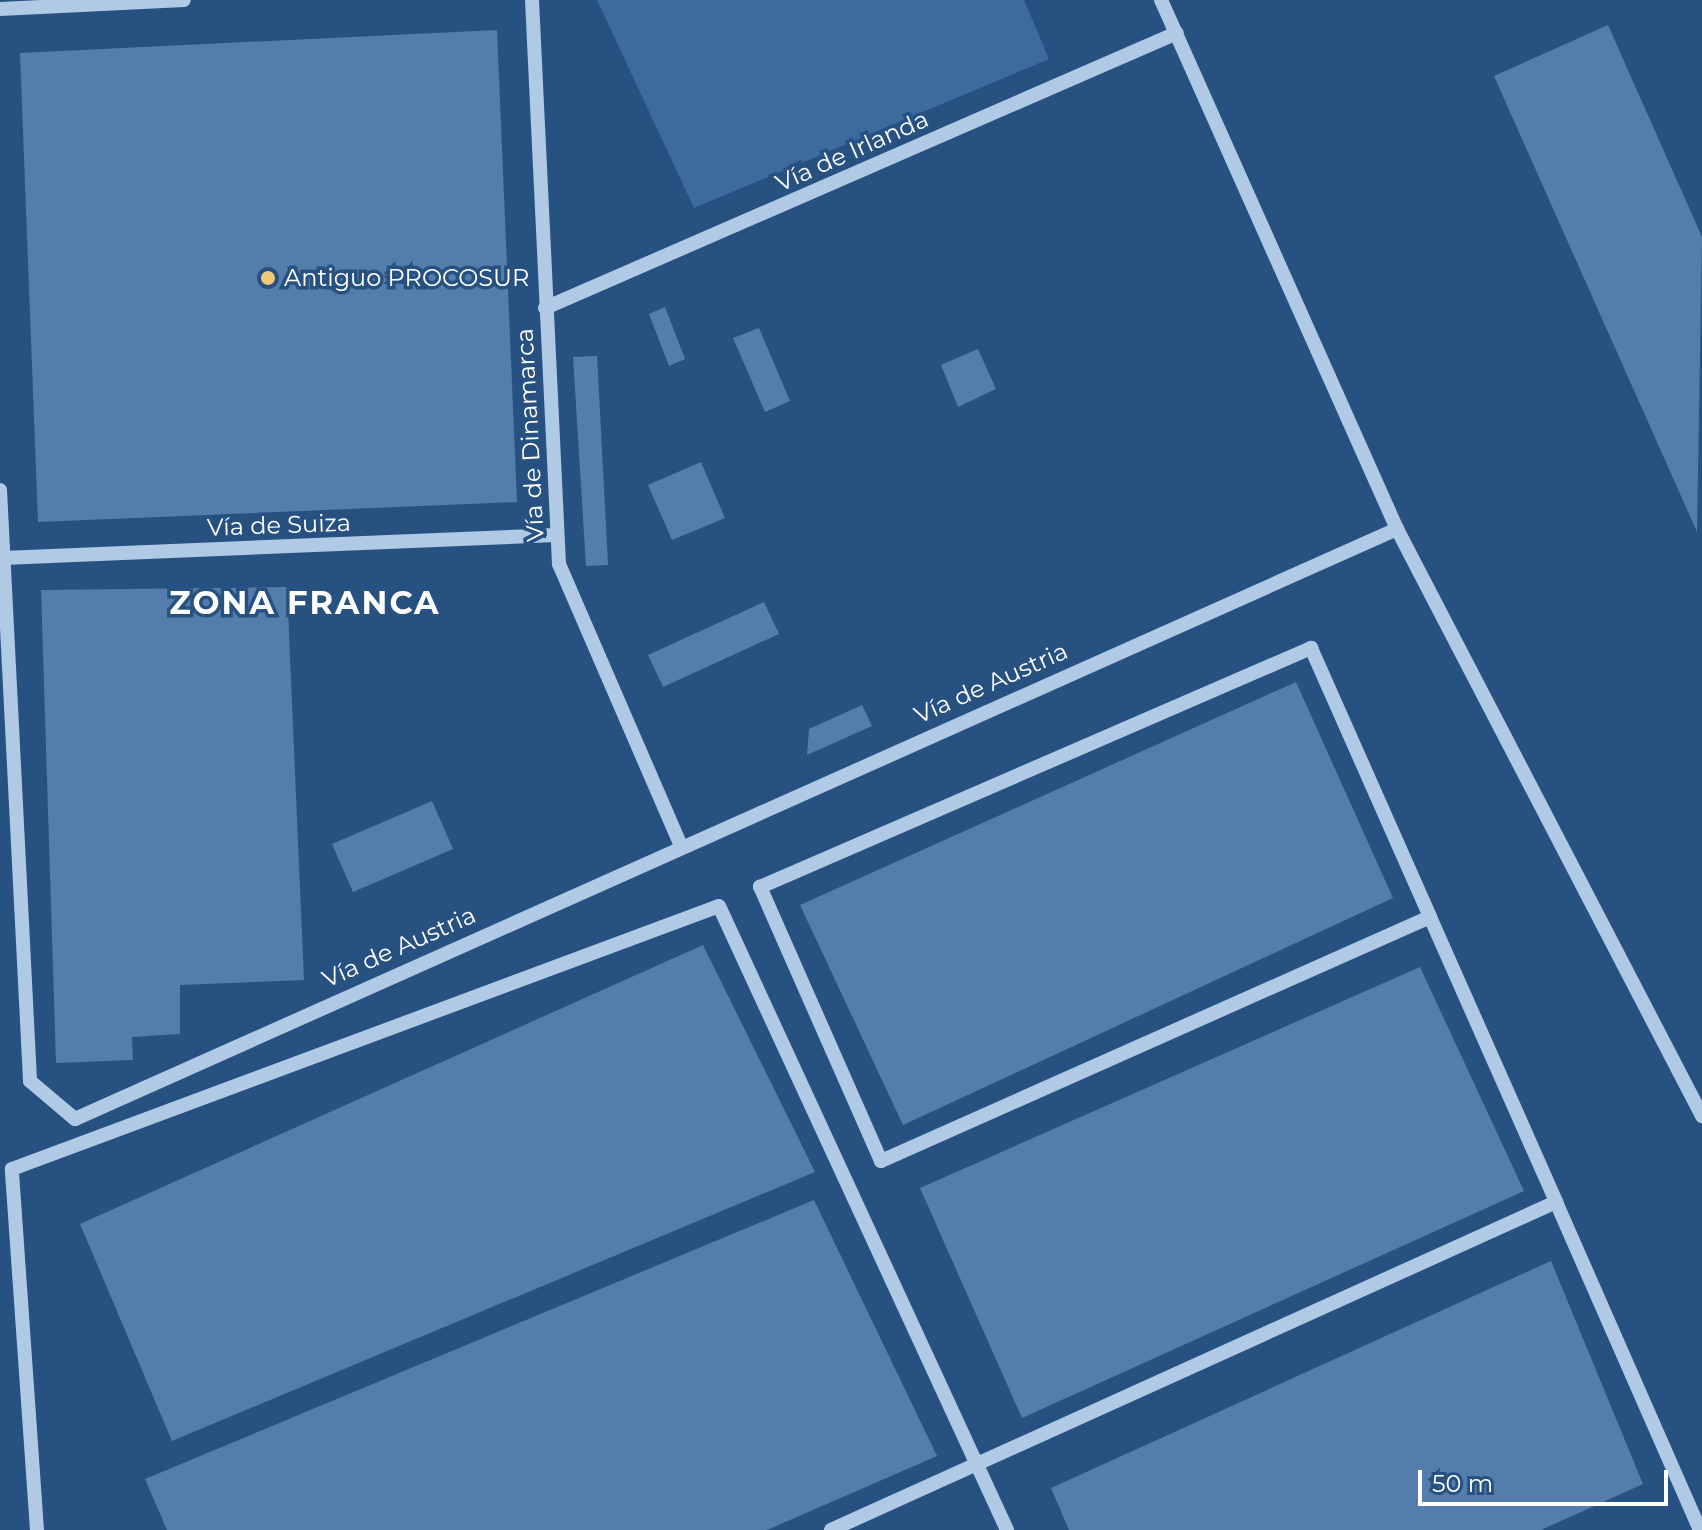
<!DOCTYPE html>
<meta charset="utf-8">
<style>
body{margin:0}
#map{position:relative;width:1702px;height:1530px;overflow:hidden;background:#275181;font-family:Montserrat,sans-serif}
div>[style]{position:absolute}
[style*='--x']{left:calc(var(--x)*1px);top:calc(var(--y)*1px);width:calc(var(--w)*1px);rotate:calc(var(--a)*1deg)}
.green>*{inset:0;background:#3c6b9e}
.building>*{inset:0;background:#547dab}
.minor>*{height:14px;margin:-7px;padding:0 7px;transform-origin:7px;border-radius:7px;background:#b0cae6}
.dots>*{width:22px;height:22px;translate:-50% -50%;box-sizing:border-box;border:4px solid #275181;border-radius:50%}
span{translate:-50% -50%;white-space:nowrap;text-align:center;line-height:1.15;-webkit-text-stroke:7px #275181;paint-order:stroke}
.street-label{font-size:24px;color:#fff}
.poi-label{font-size:24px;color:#fff}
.left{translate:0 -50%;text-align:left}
.district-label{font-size:32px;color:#fff;font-weight:700;letter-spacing:2px}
.scale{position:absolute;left:1418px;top:1470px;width:250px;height:36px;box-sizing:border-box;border:4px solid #fff;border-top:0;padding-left:10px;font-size:24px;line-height:28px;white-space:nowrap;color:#fff;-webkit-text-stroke:6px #275181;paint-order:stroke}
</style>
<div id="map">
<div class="green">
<i style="clip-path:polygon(597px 0,1024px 0,1049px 59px,694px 208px)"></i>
</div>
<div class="building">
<i style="clip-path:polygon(1608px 25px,1702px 237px,1697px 532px,1494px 76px)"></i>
<i style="clip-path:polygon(497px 30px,517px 502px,38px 522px,20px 53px)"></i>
<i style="clip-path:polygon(665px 307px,685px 359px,669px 366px,649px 314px)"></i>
<i style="clip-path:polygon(759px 328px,790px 401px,765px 412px,733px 338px)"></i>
<i style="clip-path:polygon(978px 349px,996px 389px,958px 407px,941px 365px)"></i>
<i style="clip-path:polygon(597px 356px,608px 565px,586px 566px,573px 357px)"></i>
<i style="clip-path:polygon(701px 462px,725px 518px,672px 540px,648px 485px)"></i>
<i style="clip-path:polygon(287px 587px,304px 980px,180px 985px,180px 1034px,132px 1037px,133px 1060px,56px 1063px,41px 590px)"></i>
<i style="clip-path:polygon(764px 602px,779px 634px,663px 687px,648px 655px)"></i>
<i style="clip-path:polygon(1296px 682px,1393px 898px,903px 1125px,800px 905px)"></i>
<i style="clip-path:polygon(862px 705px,872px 726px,807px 755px,809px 729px)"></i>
<i style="clip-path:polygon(432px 801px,453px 849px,353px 892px,332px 844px)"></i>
<i style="clip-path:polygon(703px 945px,815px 1172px,172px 1441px,80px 1224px)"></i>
<i style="clip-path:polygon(1420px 967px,1524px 1191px,1022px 1418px,920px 1188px)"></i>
<i style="clip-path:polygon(814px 1200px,937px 1456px,767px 1530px,167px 1530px,145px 1479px)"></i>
<i style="clip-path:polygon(1551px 1261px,1643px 1484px,1541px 1530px,1069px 1530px,1051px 1488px)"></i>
</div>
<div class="minor">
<i style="--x:532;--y:0;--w:565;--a:87.26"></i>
<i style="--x:559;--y:564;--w:304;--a:66.6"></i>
<i style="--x:0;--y:9;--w:184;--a:-2.8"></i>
<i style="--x:545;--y:308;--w:689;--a:-23.52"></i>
<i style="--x:0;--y:490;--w:592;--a:87.09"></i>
<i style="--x:30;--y:1081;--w:59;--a:40.2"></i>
<i style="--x:75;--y:1119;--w:1448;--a:-24.05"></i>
<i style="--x:1397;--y:529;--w:579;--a:-114.04"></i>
<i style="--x:1397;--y:529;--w:662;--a:62.54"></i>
<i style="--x:3;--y:558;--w:553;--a:-2.38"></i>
<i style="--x:1430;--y:917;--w:601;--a:156.04"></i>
<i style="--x:881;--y:1161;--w:300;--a:-113.8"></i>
<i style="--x:760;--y:887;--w:601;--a:-23.45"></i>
<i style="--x:1311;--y:648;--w:294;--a:66.1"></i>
<i style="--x:1430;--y:917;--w:312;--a:66.1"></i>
<i style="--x:1556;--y:1202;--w:358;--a:66.3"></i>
<i style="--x:37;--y:1530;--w:362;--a:-94"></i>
<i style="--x:12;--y:1169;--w:754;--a:-20.4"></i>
<i style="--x:719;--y:906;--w:687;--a:65.22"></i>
<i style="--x:831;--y:1530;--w:796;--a:-24.34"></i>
</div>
<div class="dots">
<i style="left:268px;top:278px;background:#eec876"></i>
</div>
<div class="street-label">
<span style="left:852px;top:151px;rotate:-24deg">Vía de Irlanda</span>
<span style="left:530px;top:435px;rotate:-93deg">Vía de Dinamarca</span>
<span style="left:279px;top:525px;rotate:-2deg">Vía de Suiza</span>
<span style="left:991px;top:683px;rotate:-24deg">Vía de Austria</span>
<span style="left:399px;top:947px;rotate:-24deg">Vía de Austria</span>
</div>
<div class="poi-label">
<span class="left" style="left:284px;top:278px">Antiguo PROCOSUR</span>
</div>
<div class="district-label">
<span style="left:305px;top:603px">ZONA FRANCA</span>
</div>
<div class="scale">50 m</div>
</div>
